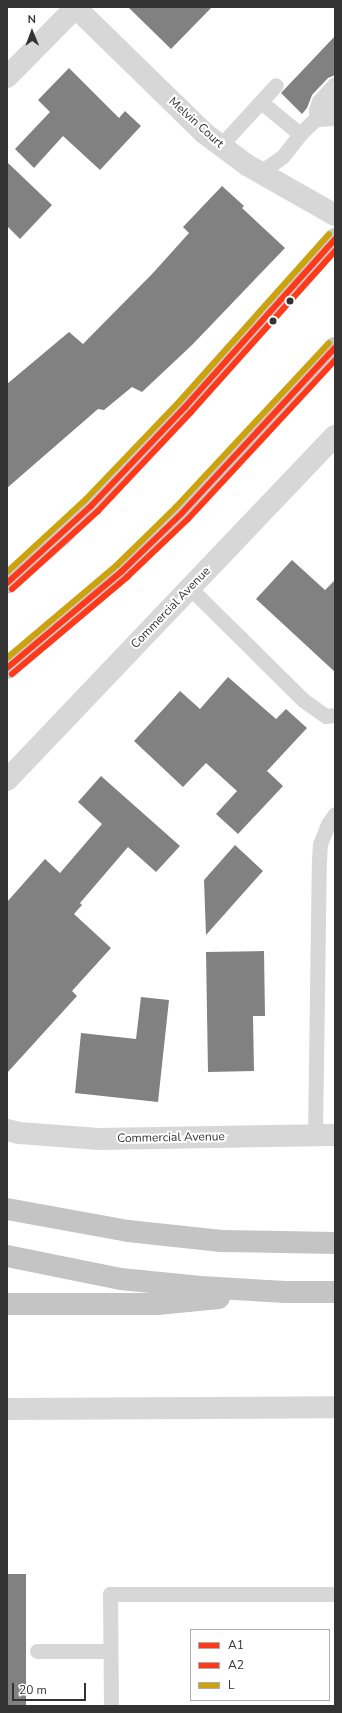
<!DOCTYPE html>
<style>
body{margin:0}
#map{position:relative;width:342px;height:1713px;overflow:hidden;background:#fff;font-family:"Nunito Sans",sans-serif}
div>[style]{position:absolute}
[style*='--x']{left:calc(var(--x)*1px);top:calc(var(--y)*1px);width:calc(var(--w)*1px);rotate:calc(var(--a)*1deg)}
.building>*{inset:0;background:#818181}
.lane>*{height:15px;margin:-7.5px;padding:0 7.5px;transform-origin:7.5px;border-radius:7.5px;background:#d7d7d7}
.street>*{height:22px;margin:-11px;padding:0 11px;transform-origin:11px;border-radius:11px;background:#d7d7d7}
.primary>*{height:22px;margin:-11px;padding:0 11px;transform-origin:11px;border-radius:11px;background:#cacaca}
.highway>*{height:22px;margin:-11px;padding:0 11px;transform-origin:11px;border-radius:11px;background:#c4c4c4}
.bus-1>*{height:6px;margin:-3px;padding:0 3px;transform-origin:3px;border-radius:3px;background:#ff391a}
.bus-2>*{height:6px;margin:-3px;padding:0 3px;transform-origin:3px;border-radius:3px;background:#ff391a}
.bus-3>*{height:6px;margin:-3px;padding:0 3px;transform-origin:3px;border-radius:3px;background:#cca30d}
.dots>*{width:11px;height:11px;translate:-50% -50%;box-sizing:border-box;border:2px solid #fff;border-radius:50%}
span{translate:-50% -50%;white-space:nowrap;text-align:center;line-height:1.15;-webkit-text-stroke:4px #fff;paint-order:stroke}
.street-label{font-size:12px;color:#333}
.frame{position:absolute;inset:0;border:8px solid #333;pointer-events:none}
.legend{position:absolute;left:190px;top:1629px;width:140px;height:72px;box-sizing:border-box;background:#fff;border:1px solid #adadad;margin:0;padding:5px 7px;list-style:none;font-size:12px;color:#333}
.legend li{display:flex;align-items:center;gap:8px;height:20px}
.legend b{width:20px;border:1px solid #adadad}
.north{position:absolute;left:12px;top:12px;width:40px;height:40px;-webkit-text-stroke:3px #fff;paint-order:stroke;rotate:359deg;font-size:11px;font-weight:700;line-height:16px;text-align:center;color:#333}
.north::after{content:'';display:block;margin:auto;width:14px;height:18px;background:#333;clip-path:polygon(50% 0,100% 100%,50% 72%,0 100%)}
.scale{position:absolute;left:12px;top:1683px;width:74px;height:18px;box-sizing:border-box;border:2px solid #333;border-top:0;padding-left:5px;font-size:12px;line-height:14px;white-space:nowrap;color:#333;-webkit-text-stroke:3px #fff;paint-order:stroke}
</style>
<div id="map">
<div class="building">
<i style="clip-path:polygon(128px 7px,212px 7px,171px 49px)"></i>
<i style="clip-path:polygon(335px 36px,335px 75px,328px 78px,312px 95px,307px 108px,302px 114px,281px 93px)"></i>
<i style="clip-path:polygon(69px 68px,119px 118px,125px 111px,141px 126px,100px 170px,63px 136px,34px 168px,15px 149px,50px 112px,38px 100px)"></i>
<i style="clip-path:polygon(7px 162px,52px 205px,20px 239px,7px 226px)"></i>
<i style="clip-path:polygon(222px 186px,244px 206px,242px 208px,285px 248px,192px 345px,142px 392px,132px 387px,104px 410px,98px 409px,7px 488px,7px 384px,69px 332px,83px 344px,153px 273px,189px 233px,183px 227px)"></i>
<i style="clip-path:polygon(292px 560px,325px 590px,335px 580px,335px 672px,256px 599px)"></i>
<i style="clip-path:polygon(228px 677px,276px 719px,286px 709px,307px 728px,267px 771px,283px 786px,238px 834px,216px 814px,237px 791px,206px 763px,183px 787px,134px 741px,180px 691px,200px 709px)"></i>
<i style="clip-path:polygon(101px 776px,180px 846px,156px 872px,128px 847px,80px 903px,82px 905px,74px 914px,111px 948px,72px 991px,77px 996px,7px 1073px,7px 902px,45px 859px,60px 873px,102px 824px,78px 802px)"></i>
<i style="clip-path:polygon(235px 845px,263px 871px,206px 935px,204px 880px)"></i>
<i style="clip-path:polygon(264px 951px,265px 1016px,253px 1016px,254px 1071px,208px 1072px,206px 952px)"></i>
<i style="clip-path:polygon(141px 997px,169px 1000px,158px 1102px,75px 1093px,81px 1033px,136px 1039px)"></i>
<i style="clip-path:polygon(7px 1574px,26px 1574px,26px 1706px,7px 1706px)"></i>
</div>
<div class="lane">
<i style="--x:261;--y:102;--w:50;--a:39.4"></i>
<i style="--x:317;--y:119;--w:9;--a:-96"></i>
<i style="--x:316;--y:110;--w:9;--a:-72"></i>
<i style="--x:319;--y:101;--w:23;--a:-47"></i>
<i style="--x:317;--y:119;--w:18;--a:-3"></i>
<i style="--x:221;--y:145;--w:81;--a:-47.5"></i>
<i style="--x:259;--y:173;--w:29;--a:-35"></i>
<i style="--x:283;--y:156;--w:28;--a:-52"></i>
<i style="--x:300;--y:134;--w:49;--a:-44.2"></i>
<i style="--x:190;--y:588;--w:159;--a:44.7"></i>
<i style="--x:303;--y:700;--w:28;--a:35"></i>
<i style="--x:326;--y:716;--w:9;--a:-6"></i>
<i style="--x:315;--y:1136;--w:274;--a:-89.2"></i>
<i style="--x:319;--y:862;--w:18;--a:-87"></i>
<i style="--x:320;--y:844;--w:22;--a:-68"></i>
<i style="--x:328;--y:824;--w:12;--a:-55"></i>
<i style="--x:37;--y:1651;--w:73;--a:0"></i>
<i style="--x:111;--y:1706;--w:112;--a:-90.5"></i>
<i style="--x:110;--y:1594;--w:225;--a:0"></i>
</div>
<div class="street">
<i style="--x:75;--y:7;--w:180;--a:44.3"></i>
<i style="--x:204;--y:133;--w:54;--a:36.7"></i>
<i style="--x:247;--y:165;--w:101;--a:29.6"></i>
<i style="--x:7;--y:77;--w:98;--a:-45.4"></i>
<i style="--x:7;--y:780;--w:475;--a:-46.4"></i>
<i style="--x:7;--y:1130;--w:12;--a:14"></i>
<i style="--x:19;--y:1133;--w:80;--a:4.3"></i>
<i style="--x:99;--y:1139;--w:236;--a:-1"></i>
<i style="--x:7;--y:1409;--w:328;--a:-0.3"></i>
</div>
<div class="primary">
<i style="--x:7;--y:583;--w:72;--a:-41.6"></i>
<i style="--x:61;--y:535;--w:43;--a:-44.1"></i>
<i style="--x:92;--y:505;--w:135;--a:-46.5"></i>
<i style="--x:185;--y:407;--w:225;--a:-48.2"></i>
<i style="--x:7;--y:668;--w:150;--a:-40.1"></i>
<i style="--x:122;--y:571;--w:83;--a:-44"></i>
<i style="--x:182;--y:513;--w:225;--a:-47.2"></i>
</div>
<div class="highway">
<i style="--x:7;--y:1209;--w:123;--a:10.3"></i>
<i style="--x:128;--y:1231;--w:94;--a:6.1"></i>
<i style="--x:221;--y:1241;--w:114;--a:1"></i>
<i style="--x:7;--y:1256;--w:116;--a:11.4"></i>
<i style="--x:121;--y:1279;--w:80;--a:5.7"></i>
<i style="--x:201;--y:1287;--w:85;--a:3.4"></i>
<i style="--x:286;--y:1292;--w:49;--a:0"></i>
<i style="--x:7;--y:1304;--w:150;--a:0"></i>
<i style="--x:157;--y:1304;--w:62;--a:-5.5"></i>
</div>
<div class="bus-1">
<i style="--x:7;--y:583;--w:115;--a:-42.5"></i>
<i style="--x:92;--y:505;--w:135;--a:-46.5"></i>
<i style="--x:185;--y:407;--w:225;--a:-48.2"></i>
<i style="--x:7;--y:668;--w:150;--a:-40.1"></i>
<i style="--x:122;--y:571;--w:83;--a:-44"></i>
<i style="--x:182;--y:513;--w:225;--a:-47.2"></i>
</div>
<div class="bus-2">
<i style="--x:12;--y:589;--w:116;--a:-42.2"></i>
<i style="--x:98;--y:511;--w:136;--a:-46.8"></i>
<i style="--x:191;--y:412;--w:216;--a:-48.2"></i>
<i style="--x:12;--y:674;--w:150;--a:-40.1"></i>
<i style="--x:127;--y:577;--w:84;--a:-43.6"></i>
<i style="--x:188;--y:519;--w:217;--a:-47.2"></i>
</div>
<div class="bus-3">
<i style="--x:7;--y:572;--w:108;--a:-42.7"></i>
<i style="--x:86;--y:499;--w:134;--a:-46.2"></i>
<i style="--x:179;--y:402;--w:225;--a:-48.2"></i>
<i style="--x:7;--y:658;--w:144;--a:-40.2"></i>
<i style="--x:117;--y:565;--w:83;--a:-44.5"></i>
<i style="--x:176;--y:507;--w:224;--a:-47"></i>
</div>
<div class="dots">
<i style="left:290px;top:301px;background:#333"></i>
<i style="left:273px;top:321px;background:#333"></i>
</div>
<div class="street-label">
<span style="left:196px;top:123px;rotate:42deg">Melvin Court</span>
<span style="left:171px;top:608px;rotate:-46deg">Commercial Avenue</span>
<span style="left:171px;top:1138px;rotate:-1deg">Commercial Avenue</span>
</div>
<div class="frame"></div>
<ul class="legend">
<li><b style="height:5px;background:#ff391a"></b>A1</li>
<li><b style="height:5px;background:#ff391a"></b>A2</li>
<li><b style="height:5px;background:#cca30d"></b>L</li>
</ul>
<div class="north">N</div>
<div class="scale">20 m</div>
</div>
